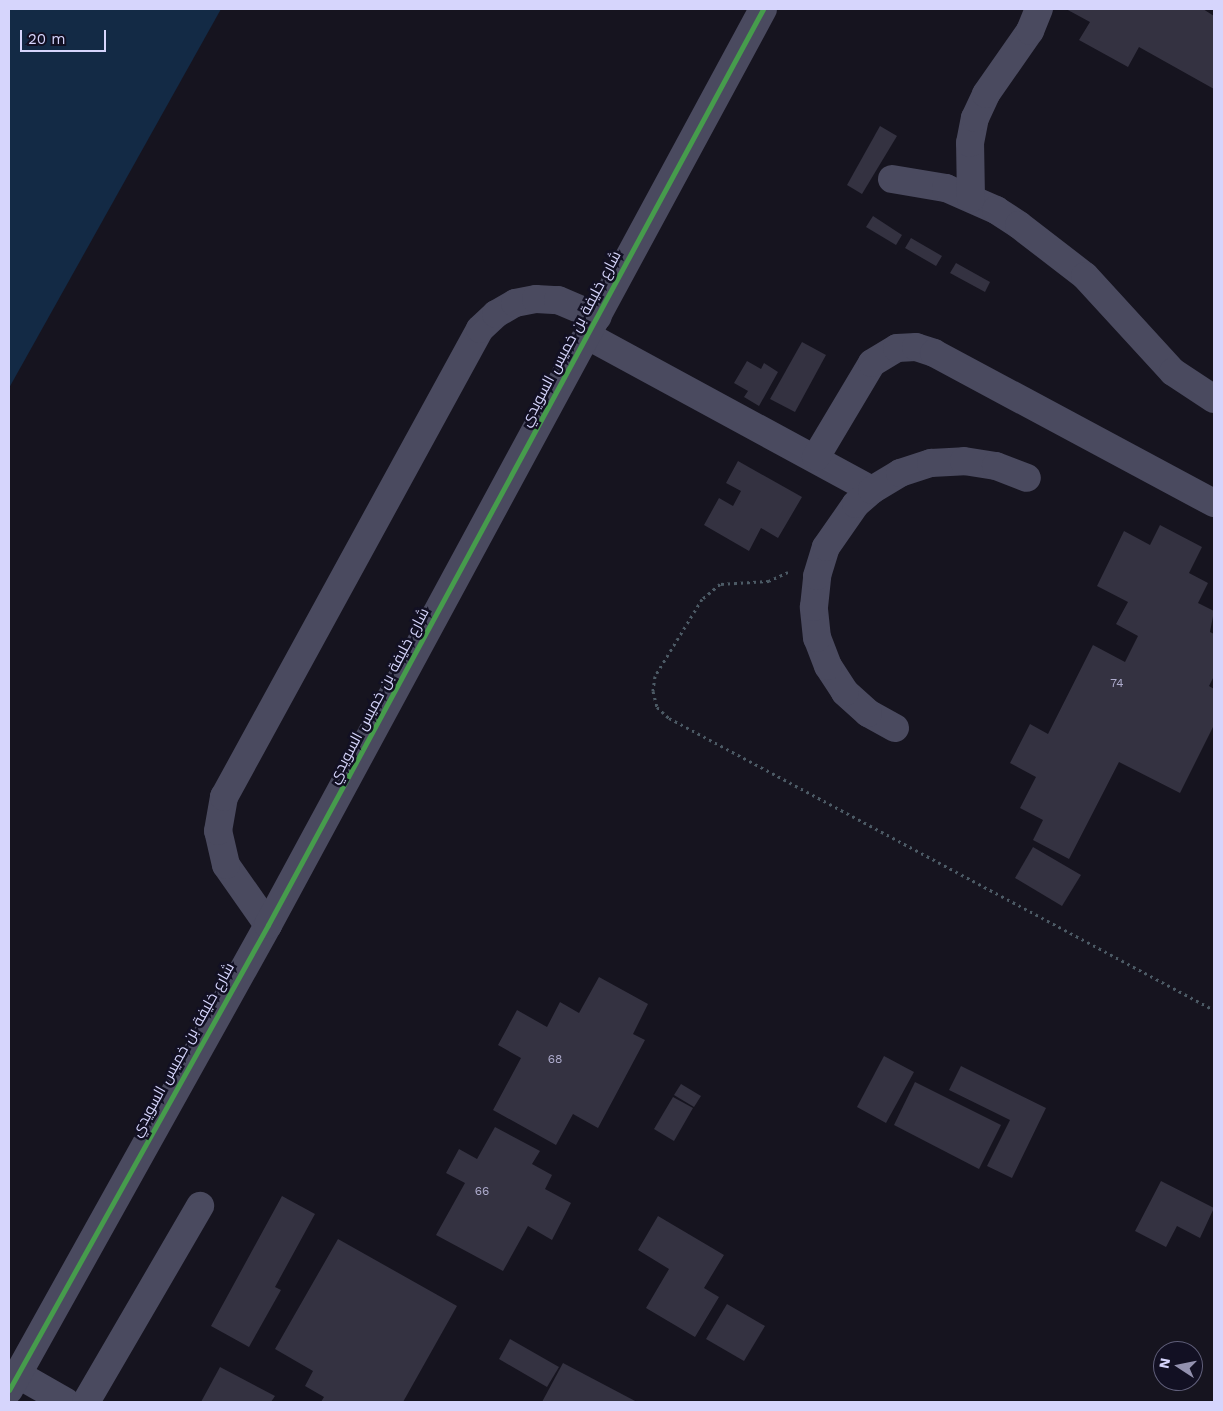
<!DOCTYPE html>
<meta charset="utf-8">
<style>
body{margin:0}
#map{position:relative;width:1223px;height:1411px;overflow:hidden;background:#16141f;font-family:"Work Sans",Cairo,sans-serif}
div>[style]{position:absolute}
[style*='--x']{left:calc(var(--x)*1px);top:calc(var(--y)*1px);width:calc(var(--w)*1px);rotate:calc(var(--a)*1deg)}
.water>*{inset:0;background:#132a45}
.building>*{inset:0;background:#343241}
.path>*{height:3px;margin-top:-1.5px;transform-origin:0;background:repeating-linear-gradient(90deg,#4c5a65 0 2.5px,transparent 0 6.5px)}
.minor>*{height:28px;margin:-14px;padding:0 14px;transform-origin:14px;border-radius:14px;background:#4a4a5f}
.cycleway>*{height:5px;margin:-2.5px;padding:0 2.5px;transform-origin:2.5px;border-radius:2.5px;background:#469c4c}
span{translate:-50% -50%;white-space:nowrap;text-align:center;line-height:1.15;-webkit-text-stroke:5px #121023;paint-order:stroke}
.number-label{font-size:12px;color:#aeaccd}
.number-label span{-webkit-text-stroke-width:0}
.street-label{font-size:15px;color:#d6d5fc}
.frame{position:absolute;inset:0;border:10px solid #d6d5fc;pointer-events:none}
.north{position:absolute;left:1153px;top:1341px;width:50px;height:50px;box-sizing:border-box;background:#121023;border:1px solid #605f7a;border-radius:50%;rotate:281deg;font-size:14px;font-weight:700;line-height:20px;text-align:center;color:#d6d5fc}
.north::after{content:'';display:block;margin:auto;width:18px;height:22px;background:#9391af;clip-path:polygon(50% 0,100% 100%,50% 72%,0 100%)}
.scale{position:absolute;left:20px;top:30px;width:86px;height:22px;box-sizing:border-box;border:2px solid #d6d5fc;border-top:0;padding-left:6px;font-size:15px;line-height:18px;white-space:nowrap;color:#d6d5fc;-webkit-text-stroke:4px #121023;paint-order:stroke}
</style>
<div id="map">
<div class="water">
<i style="clip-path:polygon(9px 9px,221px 9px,9px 388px)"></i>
</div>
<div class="building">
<i style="clip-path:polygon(1066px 9px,1203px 9px,1214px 16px,1214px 89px,1139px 47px,1128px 67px,1079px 40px,1090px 22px)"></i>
<i style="clip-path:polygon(880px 126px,897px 136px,862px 194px,847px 185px)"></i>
<i style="clip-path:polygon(873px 216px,902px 235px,896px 245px,866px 227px)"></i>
<i style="clip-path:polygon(911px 238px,942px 256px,936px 266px,905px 248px)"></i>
<i style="clip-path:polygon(956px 263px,990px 282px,985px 292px,950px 273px)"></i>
<i style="clip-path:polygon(802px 342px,826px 355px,795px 412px,770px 399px)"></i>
<i style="clip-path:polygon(747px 361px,761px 369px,764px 363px,778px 372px,759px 406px,744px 397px,748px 391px,734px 383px)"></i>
<i style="clip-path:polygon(738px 461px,802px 497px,778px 538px,761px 528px,749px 551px,704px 525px,719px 498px,733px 506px,741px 491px,726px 483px)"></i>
<i style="clip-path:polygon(1160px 525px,1202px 547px,1189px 573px,1208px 583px,1198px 603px,1214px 611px,1210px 632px,1214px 634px,1214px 676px,1209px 686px,1214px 689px,1214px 725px,1180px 793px,1119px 762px,1069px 859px,1033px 840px,1043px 820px,1020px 808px,1036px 777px,1010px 763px,1030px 724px,1048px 734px,1093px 645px,1125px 662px,1138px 636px,1116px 624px,1128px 602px,1097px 586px,1124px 531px,1150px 545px)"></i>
<i style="clip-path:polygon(1033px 847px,1081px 875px,1062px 906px,1015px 878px)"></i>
<i style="clip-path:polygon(599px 977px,648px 1004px,633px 1034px,645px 1040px,598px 1128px,573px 1114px,556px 1145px,493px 1110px,521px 1058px,498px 1045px,517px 1010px,547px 1027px,560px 1002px,579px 1013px)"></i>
<i style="clip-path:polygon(884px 1056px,914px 1072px,886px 1123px,857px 1107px)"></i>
<i style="clip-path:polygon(961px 1066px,1046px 1108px,1012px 1178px,987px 1166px,1010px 1120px,949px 1090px)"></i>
<i style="clip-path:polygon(915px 1082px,1001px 1125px,979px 1169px,894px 1125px)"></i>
<i style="clip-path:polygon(681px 1084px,701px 1096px,694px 1107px,674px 1095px)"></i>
<i style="clip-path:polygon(673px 1097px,693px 1108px,674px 1141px,654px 1129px)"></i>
<i style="clip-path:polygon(495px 1127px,540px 1151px,532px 1164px,552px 1175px,545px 1189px,571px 1203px,552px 1240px,528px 1226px,503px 1271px,436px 1235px,465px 1183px,446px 1173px,459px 1149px,477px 1159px)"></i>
<i style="clip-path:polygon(1161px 1181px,1214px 1208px,1200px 1238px,1177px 1226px,1166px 1247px,1135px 1231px)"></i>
<i style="clip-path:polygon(282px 1196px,315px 1214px,275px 1287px,281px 1290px,249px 1347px,211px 1326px)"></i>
<i style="clip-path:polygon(658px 1216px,724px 1255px,704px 1288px,719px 1297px,695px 1337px,646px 1308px,669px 1269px,638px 1250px)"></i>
<i style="clip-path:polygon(338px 1239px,457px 1306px,403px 1402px,321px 1402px,324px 1397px,305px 1386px,313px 1371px,275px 1349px)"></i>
<i style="clip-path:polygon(727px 1304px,765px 1326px,744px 1361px,706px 1339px)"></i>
<i style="clip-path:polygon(510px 1339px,559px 1367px,547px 1387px,499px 1359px)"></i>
<i style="clip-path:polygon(563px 1363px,637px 1402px,542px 1402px)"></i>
<i style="clip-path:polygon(220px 1367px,275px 1396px,271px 1402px,201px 1402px)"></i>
</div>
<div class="path">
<i style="--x:788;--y:572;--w:21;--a:155"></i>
<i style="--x:769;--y:581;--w:49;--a:176.5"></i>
<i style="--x:720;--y:584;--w:23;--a:140"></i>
<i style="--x:702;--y:599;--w:90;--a:121.4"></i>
<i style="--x:655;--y:676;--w:15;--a:98"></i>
<i style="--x:653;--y:691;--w:16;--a:76"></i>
<i style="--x:657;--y:707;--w:16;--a:43"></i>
<i style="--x:669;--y:718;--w:618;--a:28.18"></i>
</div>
<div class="minor">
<i style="--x:892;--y:179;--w:55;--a:9.5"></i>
<i style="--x:946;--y:188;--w:55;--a:23.7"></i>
<i style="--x:996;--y:210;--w:27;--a:33"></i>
<i style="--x:1019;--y:225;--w:83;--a:37.7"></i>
<i style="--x:1085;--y:276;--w:130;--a:47.5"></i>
<i style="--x:1173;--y:372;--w:49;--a:33.4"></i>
<i style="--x:971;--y:198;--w:55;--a:-91"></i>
<i style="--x:970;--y:143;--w:25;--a:-79"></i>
<i style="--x:975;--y:118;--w:26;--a:-65"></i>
<i style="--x:986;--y:94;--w:77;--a:-55.1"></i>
<i style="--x:1030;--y:31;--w:24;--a:-68"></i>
<i style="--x:588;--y:336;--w:323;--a:28.5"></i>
<i style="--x:816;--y:457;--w:109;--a:-59.2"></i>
<i style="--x:872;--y:363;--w:29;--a:-31"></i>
<i style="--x:897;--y:348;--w:19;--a:-3"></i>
<i style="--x:916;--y:347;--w:19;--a:18"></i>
<i style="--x:934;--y:353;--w:318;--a:28.2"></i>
<i style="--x:895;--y:728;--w:31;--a:-151"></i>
<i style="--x:868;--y:713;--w:31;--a:-138"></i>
<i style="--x:845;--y:692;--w:31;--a:-123"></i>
<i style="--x:828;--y:666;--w:30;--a:-111"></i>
<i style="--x:817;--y:638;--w:31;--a:-96"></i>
<i style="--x:814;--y:607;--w:31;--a:-84"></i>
<i style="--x:817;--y:576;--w:30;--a:-73"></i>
<i style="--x:826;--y:547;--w:52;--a:-55.1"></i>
<i style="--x:856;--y:504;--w:21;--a:-41"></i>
<i style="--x:872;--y:490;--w:33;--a:-31"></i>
<i style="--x:900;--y:473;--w:33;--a:-18"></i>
<i style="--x:931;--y:463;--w:33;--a:-3"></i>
<i style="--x:964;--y:461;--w:32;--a:9"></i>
<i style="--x:996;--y:466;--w:33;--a:21"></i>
<i style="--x:268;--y:925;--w:73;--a:-125"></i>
<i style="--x:226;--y:865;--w:35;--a:-103"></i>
<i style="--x:218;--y:831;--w:35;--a:-80"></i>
<i style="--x:224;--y:797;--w:533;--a:-61.32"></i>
<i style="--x:480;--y:329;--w:22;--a:-43"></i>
<i style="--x:496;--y:314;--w:22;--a:-30"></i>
<i style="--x:515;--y:303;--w:21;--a:-11"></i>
<i style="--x:536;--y:299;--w:22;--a:3"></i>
<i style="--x:558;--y:300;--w:43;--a:23"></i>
<i style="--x:17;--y:1374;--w:56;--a:29.7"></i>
<i style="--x:9;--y:1390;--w:532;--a:-60.88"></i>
<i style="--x:268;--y:925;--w:1041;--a:-61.61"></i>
<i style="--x:86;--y:1402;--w:227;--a:-59.8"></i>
</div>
<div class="cycleway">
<i style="--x:9;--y:1390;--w:532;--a:-60.88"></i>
<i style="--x:268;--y:925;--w:1041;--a:-61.61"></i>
</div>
<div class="number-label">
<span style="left:1117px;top:684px">74</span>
<span style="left:555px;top:1060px">68</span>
<span style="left:482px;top:1192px">66</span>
</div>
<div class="street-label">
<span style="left:571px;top:339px;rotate:-62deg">شارع خليفة بن خميس السويدي</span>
<span style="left:379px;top:696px;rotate:-62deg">شارع خليفة بن خميس السويدي</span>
<span style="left:183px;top:1050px;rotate:-61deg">شارع خليفة بن خميس السويدي</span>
</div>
<div class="frame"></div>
<div class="north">N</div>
<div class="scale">20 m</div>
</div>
